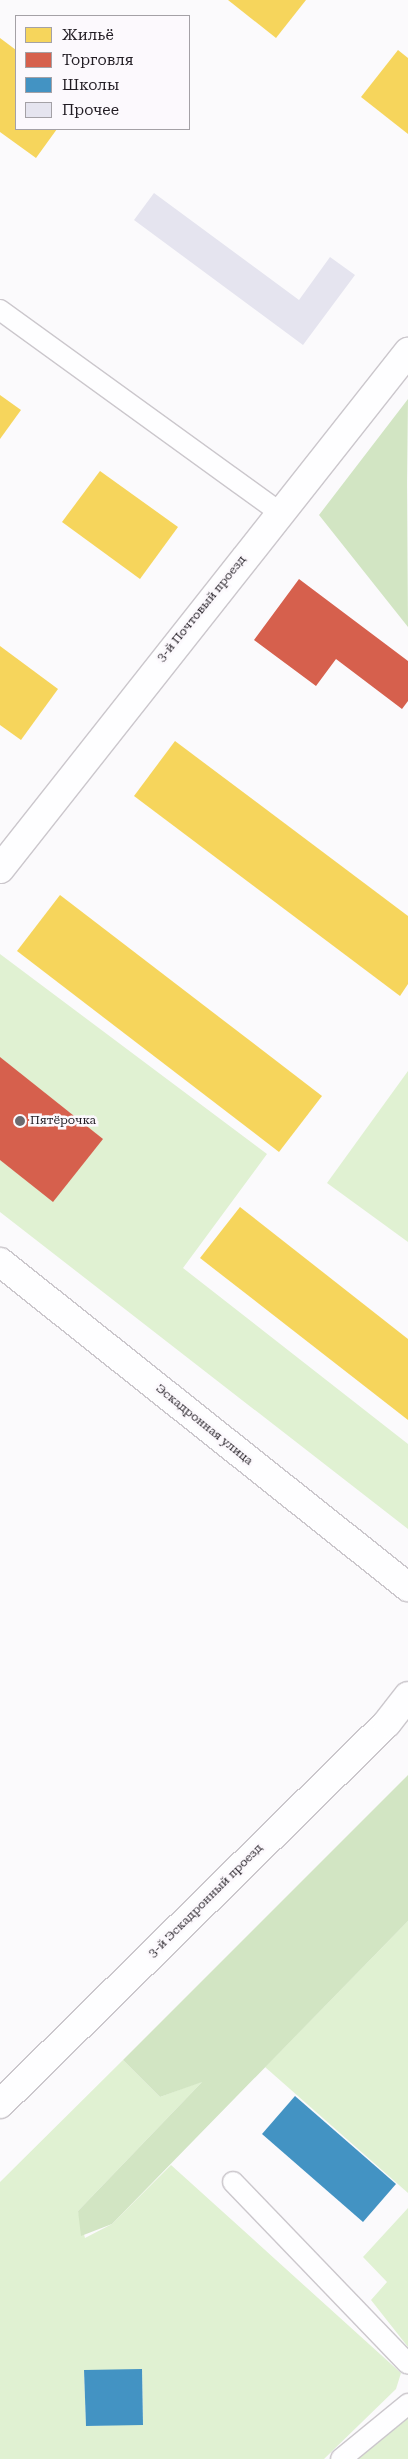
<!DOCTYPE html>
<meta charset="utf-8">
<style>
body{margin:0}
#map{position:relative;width:408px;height:2459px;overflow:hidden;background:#fbfafc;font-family:"Roboto Serif",serif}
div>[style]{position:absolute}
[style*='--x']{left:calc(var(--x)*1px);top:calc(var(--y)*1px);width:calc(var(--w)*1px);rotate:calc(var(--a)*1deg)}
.green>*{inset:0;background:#e0f1d2}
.forest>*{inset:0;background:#d2e5c3}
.homes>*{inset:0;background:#f6d55c}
.shops>*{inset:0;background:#d6604d}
.schools>*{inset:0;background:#4393c3}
.building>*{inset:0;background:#e5e4ef}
.roads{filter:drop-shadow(1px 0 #cbc7cc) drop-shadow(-1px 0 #cbc7cc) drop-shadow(0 1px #cbc7cc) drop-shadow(0 -1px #cbc7cc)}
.service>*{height:20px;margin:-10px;padding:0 10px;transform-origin:10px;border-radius:10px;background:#fefeff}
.minor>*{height:28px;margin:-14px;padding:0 14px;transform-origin:14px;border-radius:14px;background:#fefeff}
.dots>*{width:14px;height:14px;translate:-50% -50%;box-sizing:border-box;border:2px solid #fcf9fd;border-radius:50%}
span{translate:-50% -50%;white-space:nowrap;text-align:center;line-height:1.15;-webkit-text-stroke:5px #fcf9fd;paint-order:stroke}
.street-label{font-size:12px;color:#211c23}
.poi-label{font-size:12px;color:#211c23}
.left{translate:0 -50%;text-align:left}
.legend{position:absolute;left:15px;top:15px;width:175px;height:115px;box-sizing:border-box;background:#fcf9fd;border:1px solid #a4a1a6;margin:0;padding:6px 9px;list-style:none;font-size:15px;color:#211c23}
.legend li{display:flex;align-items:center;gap:10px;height:25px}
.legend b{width:25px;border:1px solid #a4a1a6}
</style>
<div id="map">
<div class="green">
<i style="clip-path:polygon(0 954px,267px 1154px,183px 1268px,408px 1444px,408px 1529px,0 1212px)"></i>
<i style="clip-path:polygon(408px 1071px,408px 1242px,327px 1183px)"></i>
<i style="clip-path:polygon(408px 1921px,408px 2193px,265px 2067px)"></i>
<i style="clip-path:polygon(evenodd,123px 2060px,160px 2097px,203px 2081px,78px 2211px,85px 2238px,112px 2224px,171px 2165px,401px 2373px,396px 2389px,324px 2459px,0 2459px,0 2182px,123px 2060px,142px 2370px,143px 2424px,86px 2426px,84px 2371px,142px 2370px)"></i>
<i style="clip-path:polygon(408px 2208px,408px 2347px,371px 2300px,387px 2282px,363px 2257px)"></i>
<i style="clip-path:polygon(408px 2415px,408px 2459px,352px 2459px)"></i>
</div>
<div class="forest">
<i style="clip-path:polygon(408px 399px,407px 483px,408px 627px,319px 515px)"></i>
<i style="clip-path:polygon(408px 1775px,408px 1921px,112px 2224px,81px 2236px,78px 2211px,202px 2082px,160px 2097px,123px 2060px)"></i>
</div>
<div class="homes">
<i style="clip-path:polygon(228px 0,306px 0,276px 38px)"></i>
<i style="clip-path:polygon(0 38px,16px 50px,16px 129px,57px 129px,36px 158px,0 132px)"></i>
<i style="clip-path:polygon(398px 50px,408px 58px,408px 134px,361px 97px)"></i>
<i style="clip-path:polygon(0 395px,21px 410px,0 439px)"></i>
<i style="clip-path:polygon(100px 471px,178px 527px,140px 579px,62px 522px)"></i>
<i style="clip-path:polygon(0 646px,58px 689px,21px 740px,0 725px)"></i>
<i style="clip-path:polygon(175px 741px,408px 916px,408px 984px,400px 996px,134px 796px)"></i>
<i style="clip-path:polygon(60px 895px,322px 1096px,279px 1152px,17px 951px)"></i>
<i style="clip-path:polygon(240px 1207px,408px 1339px,408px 1420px,200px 1258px)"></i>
</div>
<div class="shops">
<i style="clip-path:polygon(299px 579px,408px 661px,408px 701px,402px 709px,336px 659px,316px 686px,254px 640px)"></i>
<i style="clip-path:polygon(0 1057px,103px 1139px,53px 1202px,0 1160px)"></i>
</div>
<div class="schools">
<i style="clip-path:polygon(295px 2096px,396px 2184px,363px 2222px,262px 2134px)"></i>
<i style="clip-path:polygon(142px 2369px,143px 2425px,86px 2426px,84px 2370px)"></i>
</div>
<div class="building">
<i style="clip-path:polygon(154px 193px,299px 300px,330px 257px,355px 275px,303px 345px,134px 220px)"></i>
</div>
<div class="roads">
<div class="service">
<i style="--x:0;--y:310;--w:344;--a:35.9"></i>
<i style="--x:233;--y:2182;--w:252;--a:46.1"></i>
<i style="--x:341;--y:2459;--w:87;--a:-39.4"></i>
</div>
<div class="minor">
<i style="--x:0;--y:869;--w:659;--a:-51.72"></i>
<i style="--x:0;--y:1262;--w:522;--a:38.54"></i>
<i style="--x:0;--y:2104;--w:543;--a:-44.55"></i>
<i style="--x:387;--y:1723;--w:34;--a:-52"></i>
</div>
</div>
<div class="dots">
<i style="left:20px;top:1121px;background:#6d6a6f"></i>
</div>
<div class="street-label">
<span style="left:202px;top:609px;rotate:-51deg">3-й Почтовый проезд</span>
<span style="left:204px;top:1425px;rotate:39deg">Эскадронная улица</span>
<span style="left:206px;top:1901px;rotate:-45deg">3-й Эскадронный проезд</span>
</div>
<div class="poi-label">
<span class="left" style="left:30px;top:1121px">Пятёрочка</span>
</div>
<ul class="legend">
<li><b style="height:14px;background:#f6d55c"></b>Жильё</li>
<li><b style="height:14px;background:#d6604d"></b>Торговля</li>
<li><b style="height:14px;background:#4393c3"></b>Школы</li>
<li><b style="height:14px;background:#e5e4ef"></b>Прочее</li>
</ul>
</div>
